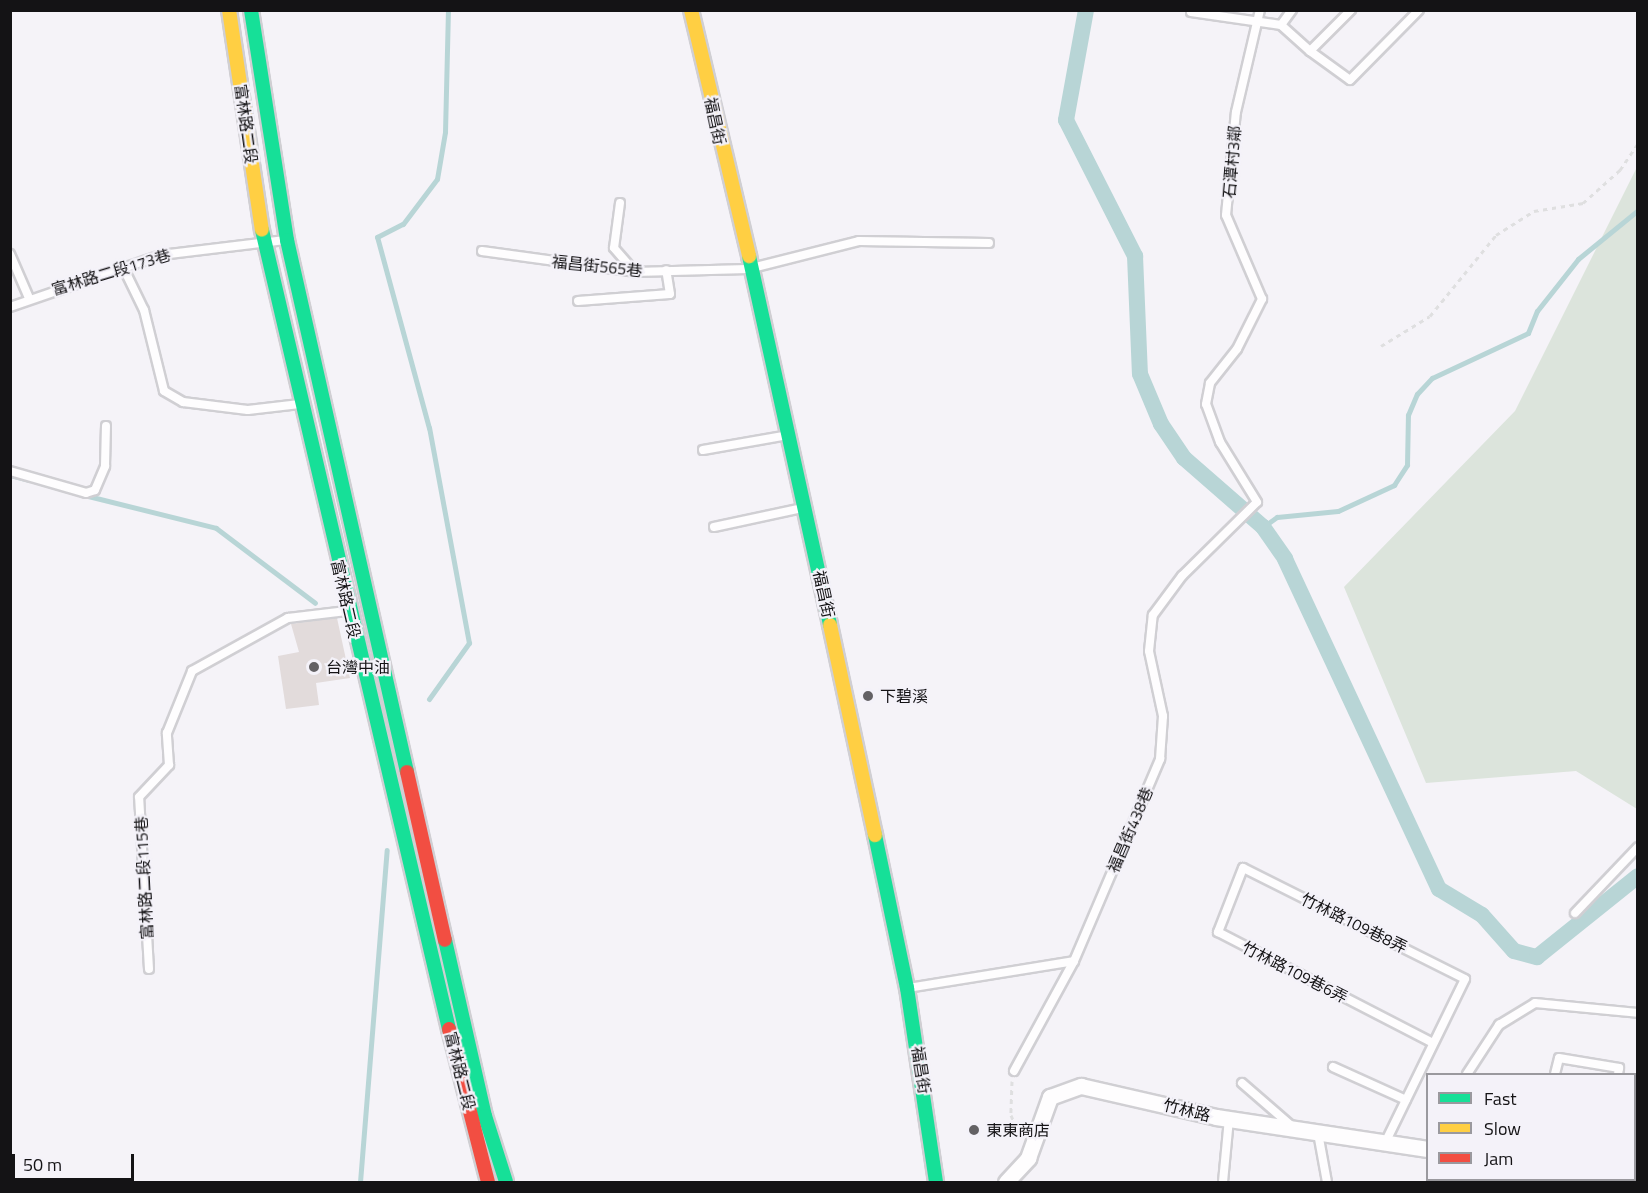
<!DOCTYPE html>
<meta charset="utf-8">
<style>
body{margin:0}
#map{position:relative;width:1648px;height:1193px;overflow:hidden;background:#f5f3f8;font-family:"Titillium Web","Noto Sans TC",sans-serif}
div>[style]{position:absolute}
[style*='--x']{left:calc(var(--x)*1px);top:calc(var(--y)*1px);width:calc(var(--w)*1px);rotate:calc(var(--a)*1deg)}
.green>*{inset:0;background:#dce4dc}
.stream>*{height:5px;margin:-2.5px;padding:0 2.5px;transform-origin:2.5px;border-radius:2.5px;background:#b8d5d6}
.canal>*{height:16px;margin:-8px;padding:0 8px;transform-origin:8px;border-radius:8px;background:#b8d5d6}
.building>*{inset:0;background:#e2dbdb}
.path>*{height:3px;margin-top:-1.5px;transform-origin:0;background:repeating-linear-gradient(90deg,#dfdfe0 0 4.5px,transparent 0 9px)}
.roads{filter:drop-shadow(2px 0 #d0cfd3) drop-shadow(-2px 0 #d0cfd3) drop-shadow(0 2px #d0cfd3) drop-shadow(0 -2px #d0cfd3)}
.lane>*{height:8px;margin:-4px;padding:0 4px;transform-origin:4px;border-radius:4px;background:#fefdfe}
.street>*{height:15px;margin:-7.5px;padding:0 7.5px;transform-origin:7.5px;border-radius:7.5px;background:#fefdfe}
.fast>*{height:14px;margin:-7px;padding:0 7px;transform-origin:7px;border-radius:7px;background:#16e098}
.slow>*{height:14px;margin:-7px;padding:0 7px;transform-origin:7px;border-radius:7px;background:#ffcf43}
.jam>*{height:14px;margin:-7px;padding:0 7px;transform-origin:7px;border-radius:7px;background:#f24e42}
.dots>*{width:16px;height:16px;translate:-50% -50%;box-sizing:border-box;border:3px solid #f4f2f9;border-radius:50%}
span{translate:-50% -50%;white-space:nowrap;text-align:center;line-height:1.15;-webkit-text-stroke:4.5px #f4f2f9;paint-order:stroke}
.street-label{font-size:16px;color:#141315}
.poi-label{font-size:16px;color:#141315}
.left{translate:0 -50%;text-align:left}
.frame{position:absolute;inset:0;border:12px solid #141315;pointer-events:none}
.legend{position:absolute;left:1426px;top:1073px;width:210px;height:108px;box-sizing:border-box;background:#f4f2f9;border:2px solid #9a999e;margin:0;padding:8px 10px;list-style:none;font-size:18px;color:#141315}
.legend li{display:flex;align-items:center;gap:12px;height:30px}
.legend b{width:30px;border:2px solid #9a999e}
.scale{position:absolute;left:12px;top:1154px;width:122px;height:27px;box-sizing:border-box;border:3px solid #141315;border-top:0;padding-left:8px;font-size:18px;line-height:21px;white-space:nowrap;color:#141315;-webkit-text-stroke:4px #f4f2f9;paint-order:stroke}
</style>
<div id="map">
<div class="green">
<i style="clip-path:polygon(1637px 167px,1637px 809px,1576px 771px,1426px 783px,1344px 587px,1515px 411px)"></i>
</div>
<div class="stream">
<i style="--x:10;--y:475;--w:20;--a:15"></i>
<i style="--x:84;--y:495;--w:136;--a:14"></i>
<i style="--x:216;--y:528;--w:124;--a:37.1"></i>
<i style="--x:1263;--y:527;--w:17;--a:-36"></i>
<i style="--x:1277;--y:517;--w:61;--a:-5.6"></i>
<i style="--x:1338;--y:511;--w:62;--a:-24.9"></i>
<i style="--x:1394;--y:485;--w:24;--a:-57"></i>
<i style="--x:1407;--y:465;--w:50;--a:-88.9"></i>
<i style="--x:1408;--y:415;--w:23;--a:-67"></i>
<i style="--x:1417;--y:394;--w:22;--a:-47"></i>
<i style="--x:1432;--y:378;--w:106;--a:-25.1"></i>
<i style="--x:1528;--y:333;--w:24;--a:-68"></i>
<i style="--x:1537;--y:311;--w:66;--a:-51.7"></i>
<i style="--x:1578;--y:259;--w:77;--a:-39.2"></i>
<i style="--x:429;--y:699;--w:69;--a:-54.5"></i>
<i style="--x:469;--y:643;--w:219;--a:-100.5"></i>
<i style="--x:429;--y:428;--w:198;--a:-105.2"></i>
<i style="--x:377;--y:237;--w:29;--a:-27"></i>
<i style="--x:403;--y:224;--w:56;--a:-52.9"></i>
<i style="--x:437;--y:179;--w:48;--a:-80.3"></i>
<i style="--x:445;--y:132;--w:122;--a:-88.6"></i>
<i style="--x:360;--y:1182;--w:333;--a:-85.4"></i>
</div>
<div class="canal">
<i style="--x:1086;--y:10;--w:112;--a:100.3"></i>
<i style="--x:1066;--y:120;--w:153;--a:63.1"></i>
<i style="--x:1135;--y:256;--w:118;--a:87.6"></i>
<i style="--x:1140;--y:374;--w:54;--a:67.2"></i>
<i style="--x:1161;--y:424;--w:41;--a:55.9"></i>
<i style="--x:1184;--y:458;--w:105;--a:41.1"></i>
<i style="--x:1263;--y:527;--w:39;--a:55"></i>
<i style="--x:1285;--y:559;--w:364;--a:65"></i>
<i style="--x:1439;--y:889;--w:50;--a:31.2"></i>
<i style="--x:1482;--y:915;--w:48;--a:48.4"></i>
<i style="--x:1514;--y:951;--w:24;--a:15"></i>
<i style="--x:1537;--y:957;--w:129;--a:-38.7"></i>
</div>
<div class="building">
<i style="clip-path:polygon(337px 618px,350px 678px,316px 683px,319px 705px,286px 709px,278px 656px,299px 652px,291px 624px)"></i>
</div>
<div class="path">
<i style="--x:1381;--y:346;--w:57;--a:-31.5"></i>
<i style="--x:1430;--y:316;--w:104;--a:-50.8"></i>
<i style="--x:1496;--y:235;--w:45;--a:-32.3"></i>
<i style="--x:1534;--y:211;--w:50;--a:-9.3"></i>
<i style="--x:1583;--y:203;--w:50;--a:-41.7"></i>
<i style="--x:1620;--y:170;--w:32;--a:-56"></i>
<i style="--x:1012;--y:1081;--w:34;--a:92"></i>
<i style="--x:1011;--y:1115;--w:23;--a:67"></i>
</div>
<div class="roads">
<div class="lane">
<i style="--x:1191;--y:12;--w:91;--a:8.2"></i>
<i style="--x:1281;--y:25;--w:39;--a:42"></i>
<i style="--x:1310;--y:51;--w:58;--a:-45"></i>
<i style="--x:1281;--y:25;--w:19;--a:-54"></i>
<i style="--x:1310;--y:51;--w:49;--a:35.9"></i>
<i style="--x:1350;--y:80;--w:98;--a:-45.4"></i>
<i style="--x:620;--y:203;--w:45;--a:97.6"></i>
<i style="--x:614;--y:248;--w:32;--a:49"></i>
<i style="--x:482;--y:251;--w:154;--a:7.8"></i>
<i style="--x:635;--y:272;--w:113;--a:-1.5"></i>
<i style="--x:748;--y:269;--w:114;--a:-14.2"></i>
<i style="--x:859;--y:241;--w:130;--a:0.9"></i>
<i style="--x:10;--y:254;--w:48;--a:66.6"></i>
<i style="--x:123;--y:267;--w:48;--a:64"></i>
<i style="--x:144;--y:310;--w:83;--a:76.1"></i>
<i style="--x:164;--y:391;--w:22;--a:30"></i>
<i style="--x:183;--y:402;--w:65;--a:7"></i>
<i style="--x:248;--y:410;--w:52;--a:-6.6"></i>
<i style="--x:578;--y:301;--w:92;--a:-4.4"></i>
<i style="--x:670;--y:294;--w:24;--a:-99"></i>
<i style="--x:10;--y:307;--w:160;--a:-19"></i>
<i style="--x:161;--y:255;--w:125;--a:-6.9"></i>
<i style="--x:703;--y:450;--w:86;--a:-10"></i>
<i style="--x:10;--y:471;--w:79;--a:16.1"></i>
<i style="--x:86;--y:493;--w:9;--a:-18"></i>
<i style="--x:95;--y:490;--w:26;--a:-67"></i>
<i style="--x:105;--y:466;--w:40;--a:-88.6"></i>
<i style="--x:714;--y:527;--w:91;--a:-12.1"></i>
<i style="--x:1575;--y:913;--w:91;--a:-46.3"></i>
<i style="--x:149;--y:969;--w:172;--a:-93.3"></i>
<i style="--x:139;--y:797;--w:44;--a:-46.8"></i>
<i style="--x:169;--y:765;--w:32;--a:-94"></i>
<i style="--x:167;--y:733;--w:67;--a:-68"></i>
<i style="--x:192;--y:671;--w:110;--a:-28.9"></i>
<i style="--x:288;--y:618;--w:59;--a:-6.8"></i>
<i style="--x:908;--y:988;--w:168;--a:-9.2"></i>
<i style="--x:1074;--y:961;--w:220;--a:-66.9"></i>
<i style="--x:1160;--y:759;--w:43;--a:-86"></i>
<i style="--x:1163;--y:716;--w:66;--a:-102.2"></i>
<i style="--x:1149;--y:651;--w:36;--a:-84"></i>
<i style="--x:1153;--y:615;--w:49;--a:-53.4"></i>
<i style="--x:1182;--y:576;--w:105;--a:-44.6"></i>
<i style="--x:1257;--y:502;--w:70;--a:-121.7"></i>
<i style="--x:1220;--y:442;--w:40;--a:-110.2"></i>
<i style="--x:1206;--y:404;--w:21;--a:-79"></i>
<i style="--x:1210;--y:383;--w:43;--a:-51.5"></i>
<i style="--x:1237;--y:349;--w:56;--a:-63.4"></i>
<i style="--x:1262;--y:299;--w:91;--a:-113.2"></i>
<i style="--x:1226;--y:215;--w:103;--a:-84.5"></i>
<i style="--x:1236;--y:112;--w:105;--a:-76.8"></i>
<i style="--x:1333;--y:1067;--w:80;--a:24.3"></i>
<i style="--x:1014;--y:1071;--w:125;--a:-61.4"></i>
<i style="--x:1467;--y:1074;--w:59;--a:-56.9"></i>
<i style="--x:1499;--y:1025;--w:42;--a:-31.4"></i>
<i style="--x:1535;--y:1003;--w:103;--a:5.5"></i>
<i style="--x:1555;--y:1074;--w:16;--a:-76"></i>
<i style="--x:1559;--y:1058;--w:61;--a:9.5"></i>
<i style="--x:1619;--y:1068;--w:6;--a:99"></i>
<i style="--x:1242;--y:1083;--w:69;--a:40.9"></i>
<i style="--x:1634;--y:1109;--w:4;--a:14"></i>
<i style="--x:1318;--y:1133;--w:50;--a:79.6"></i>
<i style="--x:1385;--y:1143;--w:182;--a:-64"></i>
<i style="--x:1465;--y:979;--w:248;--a:-153.4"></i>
<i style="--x:1243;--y:868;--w:69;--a:111.3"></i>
<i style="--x:1218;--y:932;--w:242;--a:27.3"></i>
<i style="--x:1223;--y:1182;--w:63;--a:-84.6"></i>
<i style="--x:1475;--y:1182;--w:2;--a:-90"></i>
<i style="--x:1533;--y:1182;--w:2;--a:-63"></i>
<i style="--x:1596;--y:1182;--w:2;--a:-90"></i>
</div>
<div class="street">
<i style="--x:1573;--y:1180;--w:11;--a:10"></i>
<i style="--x:1006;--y:1182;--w:33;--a:-47"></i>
<i style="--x:1028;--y:1158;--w:65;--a:-70.2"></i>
<i style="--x:1050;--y:1097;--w:33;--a:-20"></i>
<i style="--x:1081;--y:1086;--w:139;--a:12.9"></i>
<i style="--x:1216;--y:1117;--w:214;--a:8.6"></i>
</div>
<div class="fast">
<i style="--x:251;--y:10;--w:233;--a:81.1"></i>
<i style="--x:287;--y:240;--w:545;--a:77.29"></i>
<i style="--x:262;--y:230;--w:821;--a:76.83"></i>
<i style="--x:749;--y:256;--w:378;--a:77.6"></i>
<i style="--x:875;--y:835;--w:156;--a:78.2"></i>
<i style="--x:907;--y:988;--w:196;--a:81.5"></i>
<i style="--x:445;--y:940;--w:180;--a:77.2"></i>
<i style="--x:485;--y:1116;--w:69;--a:72.3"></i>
</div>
<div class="slow">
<i style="--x:229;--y:10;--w:222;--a:81.5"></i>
<i style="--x:691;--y:10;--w:253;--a:76.7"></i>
<i style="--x:830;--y:625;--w:215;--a:77.9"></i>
</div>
<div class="jam">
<i style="--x:407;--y:772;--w:172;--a:77.3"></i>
<i style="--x:449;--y:1029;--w:158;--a:75.7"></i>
</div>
</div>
<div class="dots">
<i style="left:314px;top:667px;background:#636164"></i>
<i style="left:868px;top:696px;background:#636164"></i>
<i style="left:974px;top:1130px;background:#636164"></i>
</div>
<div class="street-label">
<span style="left:715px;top:121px;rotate:78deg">福昌街</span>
<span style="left:246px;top:124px;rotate:82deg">富林路二段</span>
<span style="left:1232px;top:162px;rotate:-85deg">石潭村3鄰</span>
<span style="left:597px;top:266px;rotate:6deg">福昌街565巷</span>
<span style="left:111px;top:272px;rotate:-17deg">富林路二段173巷</span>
<span style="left:824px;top:594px;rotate:78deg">福昌街</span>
<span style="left:346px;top:599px;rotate:77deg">富林路二段</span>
<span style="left:1130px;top:830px;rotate:-67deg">福昌街438巷</span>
<span style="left:144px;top:878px;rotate:-93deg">富林路二段115巷</span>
<span style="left:1354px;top:923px;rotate:26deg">竹林路109巷8弄</span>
<span style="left:1295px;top:972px;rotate:27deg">竹林路109巷6弄</span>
<span style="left:921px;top:1070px;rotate:81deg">福昌街</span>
<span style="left:460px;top:1071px;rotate:76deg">富林路二段</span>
<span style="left:1187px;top:1110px;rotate:14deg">竹林路</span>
</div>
<div class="poi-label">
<span class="left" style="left:326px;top:667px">台灣中油</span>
<span class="left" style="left:880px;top:696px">下碧溪</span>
<span class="left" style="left:986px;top:1130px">東東商店</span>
</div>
<div class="frame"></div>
<ul class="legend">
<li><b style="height:8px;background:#16e098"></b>Fast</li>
<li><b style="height:8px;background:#ffcf43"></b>Slow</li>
<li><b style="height:8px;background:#f24e42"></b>Jam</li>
</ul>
<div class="scale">50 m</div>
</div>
